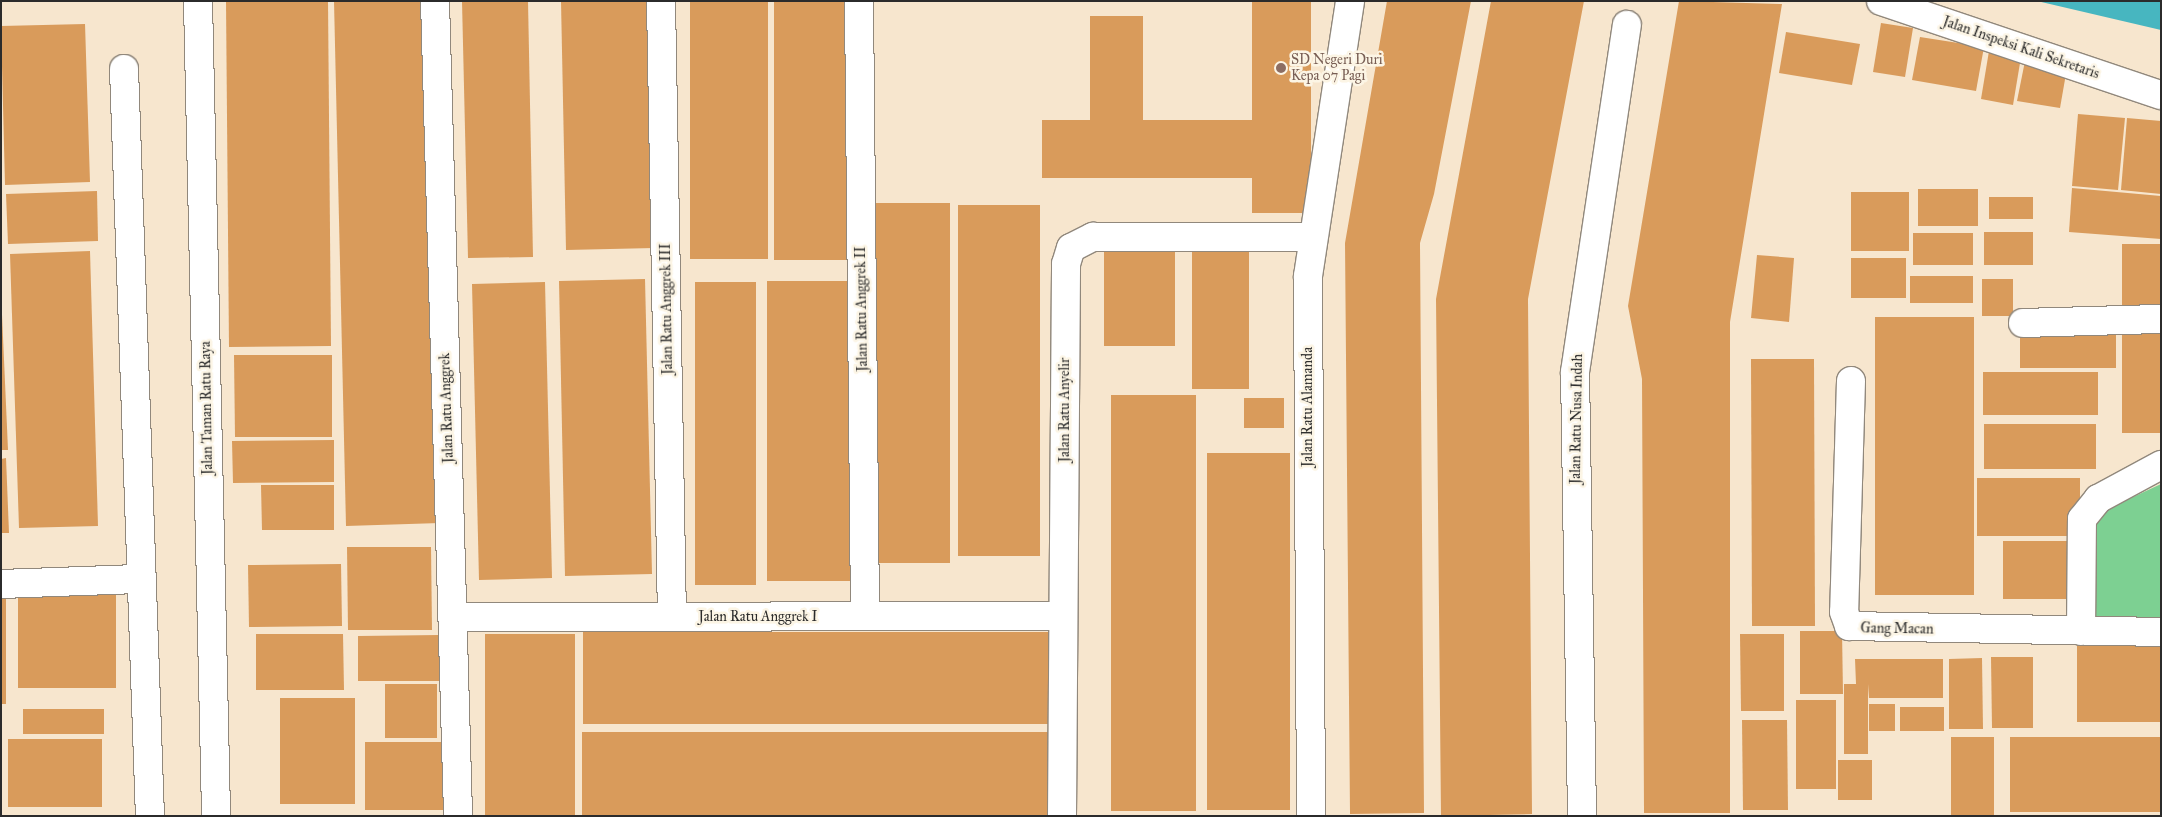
<!DOCTYPE html>
<style>
body{margin:0}
#map{position:relative;width:2162px;height:817px;overflow:hidden;background:#f7e6ce;font-family:"IM FELL Great Primer",serif}
div>[style]{position:absolute}
[style*='--x']{left:calc(var(--x)*1px);top:calc(var(--y)*1px);width:calc(var(--w)*1px);rotate:calc(var(--a)*1deg)}
.green>*{inset:0;background:#7dd092}
.water>*{inset:0;background:#47b6c0}
.building>*{inset:0;background:#d99b5b}
.roads{filter:drop-shadow(1px 0 #91887c) drop-shadow(-1px 0 #91887c) drop-shadow(0 1px #91887c) drop-shadow(0 -1px #91887c)}
.minor>*{height:28px;margin:-14px;padding:0 14px;transform-origin:14px;border-radius:14px;background:#fff}
.dots>*{width:14px;height:14px;translate:-50% -50%;box-sizing:border-box;border:2px solid #fcf5e5;border-radius:50%}
span{translate:-50% -50%;white-space:nowrap;text-align:center;line-height:1.15;-webkit-text-stroke:5px #fcf5e5;paint-order:stroke}
.street-label{font-size:14px;color:#2b2b2b}
.education-label{font-size:14px;color:#785e54}
.left{translate:0 -50%;text-align:left}
.frame{position:absolute;inset:0;border:2px solid #2b2b2b;pointer-events:none}
</style>
<div id="map">
<div class="green">
<i style="clip-path:polygon(2161px 484px,2161px 621px,2092px 622px,2094px 520px,2103px 511px)"></i>
</div>
<div class="water">
<i style="clip-path:polygon(2037px 1px,2161px 1px,2161px 30px)"></i>
</div>
<div class="building">
<i style="clip-path:polygon(226px 1px,328px 1px,331px 346px,229px 347px)"></i>
<i style="clip-path:polygon(334px 1px,429px 1px,440px 523px,346px 526px)"></i>
<i style="clip-path:polygon(462px 1px,528px 1px,533px 257px,468px 258px)"></i>
<i style="clip-path:polygon(561px 1px,649px 1px,654px 248px,566px 250px)"></i>
<i style="clip-path:polygon(690px 1px,768px 1px,768px 259px,690px 259px)"></i>
<i style="clip-path:polygon(774px 1px,848px 1px,848px 260px,774px 260px)"></i>
<i style="clip-path:polygon(1252px 1px,1311px 1px,1311px 213px,1252px 213px,1252px 178px,1042px 178px,1042px 120px,1090px 120px,1090px 16px,1143px 16px,1143px 120px,1252px 120px)"></i>
<i style="clip-path:polygon(1387px 1px,1471px 1px,1434px 194px,1420px 243px,1424px 813px,1350px 814px,1345px 243px)"></i>
<i style="clip-path:polygon(1491px 1px,1584px 1px,1528px 299px,1532px 814px,1441px 816px,1436px 299px)"></i>
<i style="clip-path:polygon(1679px 1px,1782px 4px,1730px 322px,1730px 813px,1644px 813px,1642px 379px,1628px 306px)"></i>
<i style="clip-path:polygon(1881px 23px,1913px 28px,1905px 77px,1873px 72px)"></i>
<i style="clip-path:polygon(85px 24px,90px 182px,5px 185px,1px 26px)"></i>
<i style="clip-path:polygon(1786px 32px,1860px 44px,1852px 85px,1779px 73px)"></i>
<i style="clip-path:polygon(1920px 37px,1984px 47px,1976px 91px,1912px 80px)"></i>
<i style="clip-path:polygon(1989px 51px,2021px 57px,2013px 105px,1981px 99px)"></i>
<i style="clip-path:polygon(2025px 61px,2067px 68px,2060px 108px,2017px 101px)"></i>
<i style="clip-path:polygon(2078px 114px,2125px 118px,2118px 190px,2072px 186px)"></i>
<i style="clip-path:polygon(2127px 118px,2161px 121px,2161px 194px,2121px 190px)"></i>
<i style="clip-path:polygon(2072px 188px,2161px 196px,2161px 239px,2069px 232px)"></i>
<i style="clip-path:polygon(1918px 189px,1978px 189px,1978px 226px,1918px 226px)"></i>
<i style="clip-path:polygon(97px 191px,98px 241px,8px 244px,6px 194px)"></i>
<i style="clip-path:polygon(1851px 192px,1909px 192px,1909px 251px,1851px 251px)"></i>
<i style="clip-path:polygon(1989px 197px,2033px 197px,2033px 219px,1989px 219px)"></i>
<i style="clip-path:polygon(876px 203px,950px 203px,950px 563px,876px 563px)"></i>
<i style="clip-path:polygon(958px 205px,1040px 205px,1040px 556px,958px 556px)"></i>
<i style="clip-path:polygon(1984px 232px,2033px 232px,2033px 265px,1984px 265px)"></i>
<i style="clip-path:polygon(1913px 233px,1973px 233px,1973px 265px,1913px 265px)"></i>
<i style="clip-path:polygon(1192px 239px,1249px 239px,1249px 389px,1192px 389px)"></i>
<i style="clip-path:polygon(1104px 240px,1175px 240px,1175px 346px,1104px 346px)"></i>
<i style="clip-path:polygon(2122px 244px,2161px 244px,2161px 315px,2122px 315px)"></i>
<i style="clip-path:polygon(90px 251px,98px 526px,19px 528px,10px 254px)"></i>
<i style="clip-path:polygon(1757px 255px,1794px 258px,1789px 322px,1751px 318px)"></i>
<i style="clip-path:polygon(1851px 258px,1906px 258px,1906px 298px,1851px 298px)"></i>
<i style="clip-path:polygon(1910px 276px,1973px 276px,1973px 303px,1910px 303px)"></i>
<i style="clip-path:polygon(645px 279px,652px 574px,565px 576px,559px 281px)"></i>
<i style="clip-path:polygon(1982px 279px,2013px 279px,2013px 316px,1982px 316px)"></i>
<i style="clip-path:polygon(767px 281px,853px 281px,853px 581px,767px 581px)"></i>
<i style="clip-path:polygon(545px 282px,552px 578px,479px 580px,472px 284px)"></i>
<i style="clip-path:polygon(695px 282px,756px 282px,756px 585px,695px 585px)"></i>
<i style="clip-path:polygon(1px 292px,8px 450px,1px 450px)"></i>
<i style="clip-path:polygon(1875px 317px,1974px 317px,1974px 595px,1875px 595px)"></i>
<i style="clip-path:polygon(2020px 325px,2116px 325px,2116px 368px,2020px 368px)"></i>
<i style="clip-path:polygon(2122px 331px,2161px 331px,2161px 433px,2122px 433px)"></i>
<i style="clip-path:polygon(234px 355px,332px 355px,332px 437px,235px 437px)"></i>
<i style="clip-path:polygon(1751px 359px,1814px 359px,1815px 626px,1752px 626px)"></i>
<i style="clip-path:polygon(1983px 372px,2098px 372px,2098px 415px,1983px 415px)"></i>
<i style="clip-path:polygon(1111px 395px,1196px 395px,1196px 811px,1111px 811px)"></i>
<i style="clip-path:polygon(1244px 398px,1284px 398px,1284px 428px,1244px 428px)"></i>
<i style="clip-path:polygon(1984px 424px,2096px 424px,2096px 469px,1984px 469px)"></i>
<i style="clip-path:polygon(334px 440px,334px 482px,233px 483px,232px 441px)"></i>
<i style="clip-path:polygon(1207px 453px,1290px 453px,1290px 810px,1207px 810px)"></i>
<i style="clip-path:polygon(6px 458px,9px 533px,1px 533px,1px 459px)"></i>
<i style="clip-path:polygon(1977px 478px,2080px 478px,2080px 536px,1977px 536px)"></i>
<i style="clip-path:polygon(261px 485px,334px 485px,334px 530px,262px 530px)"></i>
<i style="clip-path:polygon(2003px 541px,2070px 541px,2070px 599px,2003px 599px)"></i>
<i style="clip-path:polygon(347px 547px,431px 547px,432px 630px,348px 630px)"></i>
<i style="clip-path:polygon(341px 564px,342px 626px,249px 627px,248px 565px)"></i>
<i style="clip-path:polygon(18px 588px,116px 588px,116px 688px,18px 688px)"></i>
<i style="clip-path:polygon(1px 593px,6px 593px,6px 704px,1px 704px)"></i>
<i style="clip-path:polygon(1800px 631px,1842px 631px,1843px 694px,1800px 694px)"></i>
<i style="clip-path:polygon(583px 632px,1057px 632px,1057px 724px,583px 724px)"></i>
<i style="clip-path:polygon(256px 634px,343px 634px,344px 690px,256px 690px)"></i>
<i style="clip-path:polygon(485px 634px,575px 634px,575px 816px,485px 816px)"></i>
<i style="clip-path:polygon(1740px 634px,1784px 634px,1784px 711px,1741px 711px)"></i>
<i style="clip-path:polygon(439px 635px,439px 681px,358px 681px,358px 636px)"></i>
<i style="clip-path:polygon(2077px 642px,2161px 642px,2161px 722px,2077px 722px)"></i>
<i style="clip-path:polygon(1991px 657px,2033px 657px,2033px 728px,1992px 728px)"></i>
<i style="clip-path:polygon(1982px 658px,1983px 729px,1949px 729px,1949px 659px)"></i>
<i style="clip-path:polygon(1855px 659px,1943px 659px,1943px 698px,1869px 698px,1868px 684px,1868px 754px,1844px 754px,1844px 684px,1856px 684px)"></i>
<i style="clip-path:polygon(385px 684px,437px 684px,437px 738px,385px 738px)"></i>
<i style="clip-path:polygon(280px 698px,355px 698px,355px 804px,280px 804px)"></i>
<i style="clip-path:polygon(1796px 700px,1836px 700px,1836px 789px,1796px 789px)"></i>
<i style="clip-path:polygon(1869px 704px,1895px 704px,1895px 731px,1869px 731px)"></i>
<i style="clip-path:polygon(1900px 707px,1944px 707px,1944px 731px,1900px 731px)"></i>
<i style="clip-path:polygon(23px 709px,104px 709px,104px 734px,23px 734px)"></i>
<i style="clip-path:polygon(1742px 720px,1787px 720px,1788px 810px,1743px 810px)"></i>
<i style="clip-path:polygon(582px 732px,1056px 732px,1056px 816px,582px 816px)"></i>
<i style="clip-path:polygon(1951px 737px,1994px 737px,1994px 816px,1951px 816px)"></i>
<i style="clip-path:polygon(2010px 737px,2161px 737px,2161px 812px,2010px 812px)"></i>
<i style="clip-path:polygon(8px 739px,102px 739px,102px 807px,8px 807px)"></i>
<i style="clip-path:polygon(365px 742px,445px 742px,445px 810px,365px 810px)"></i>
<i style="clip-path:polygon(1838px 760px,1872px 760px,1872px 800px,1838px 800px)"></i>
</div>
<div class="roads">
<div class="minor">
<i style="--x:198;--y:1;--w:815;--a:88.73"></i>
<i style="--x:435;--y:1;--w:815;--a:88.38"></i>
<i style="--x:661;--y:1;--w:616;--a:88.98"></i>
<i style="--x:859;--y:1;--w:615;--a:89.44"></i>
<i style="--x:1881;--y:1;--w:295;--a:18.6"></i>
<i style="--x:124;--y:69;--w:747;--a:88.01"></i>
<i style="--x:2023;--y:323;--w:138;--a:-1.7"></i>
<i style="--x:1851;--y:381;--w:231;--a:91.7"></i>
<i style="--x:1844;--y:612;--w:15;--a:70"></i>
<i style="--x:1849;--y:626;--w:312;--a:1.1"></i>
<i style="--x:1;--y:584;--w:139;--a:-2.1"></i>
<i style="--x:454;--y:617;--w:609;--a:-0.09"></i>
<i style="--x:2081;--y:631;--w:112;--a:-89.5"></i>
<i style="--x:2082;--y:519;--w:26;--a:-51"></i>
<i style="--x:2098;--y:499;--w:72;--a:-28.4"></i>
<i style="--x:1062;--y:816;--w:552;--a:-89.58"></i>
<i style="--x:1066;--y:264;--w:17;--a:-73"></i>
<i style="--x:1071;--y:248;--w:25;--a:-27"></i>
<i style="--x:1093;--y:237;--w:218;--a:0"></i>
<i style="--x:1311;--y:816;--w:540;--a:-90.32"></i>
<i style="--x:1308;--y:276;--w:278;--a:-81.3"></i>
<i style="--x:1582;--y:816;--w:444;--a:-90.9"></i>
<i style="--x:1575;--y:372;--w:351;--a:-81.5"></i>
</div>
</div>
<div class="dots">
<i style="left:1281px;top:68px;background:#8d6e63"></i>
</div>
<div class="street-label">
<span style="left:2021px;top:48px;rotate:19deg">Jalan Inspeksi Kali Sekretaris</span>
<span style="left:667px;top:309px;rotate:-91deg">Jalan Ratu Anggrek III</span>
<span style="left:862px;top:309px;rotate:-91deg">Jalan Ratu Anggrek II</span>
<span style="left:1308px;top:407px;rotate:-90deg">Jalan Ratu Alamanda</span>
<span style="left:207px;top:408px;rotate:-91deg">Jalan Taman Ratu Raya</span>
<span style="left:447px;top:408px;rotate:-92deg">Jalan Ratu Anggrek</span>
<span style="left:1065px;top:410px;rotate:-90deg">Jalan Ratu Anyelir</span>
<span style="left:1577px;top:419px;rotate:-89deg">Jalan Ratu Nusa Indah</span>
<span style="left:758px;top:617px">Jalan Ratu Anggrek I</span>
<span style="left:1897px;top:629px;rotate:1deg">Gang Macan</span>
</div>
<div class="education-label">
<span class="left" style="left:1291px;top:68px">SD Negeri Duri<br>Kepa 07 Pagi</span>
</div>
<div class="frame"></div>
</div>
